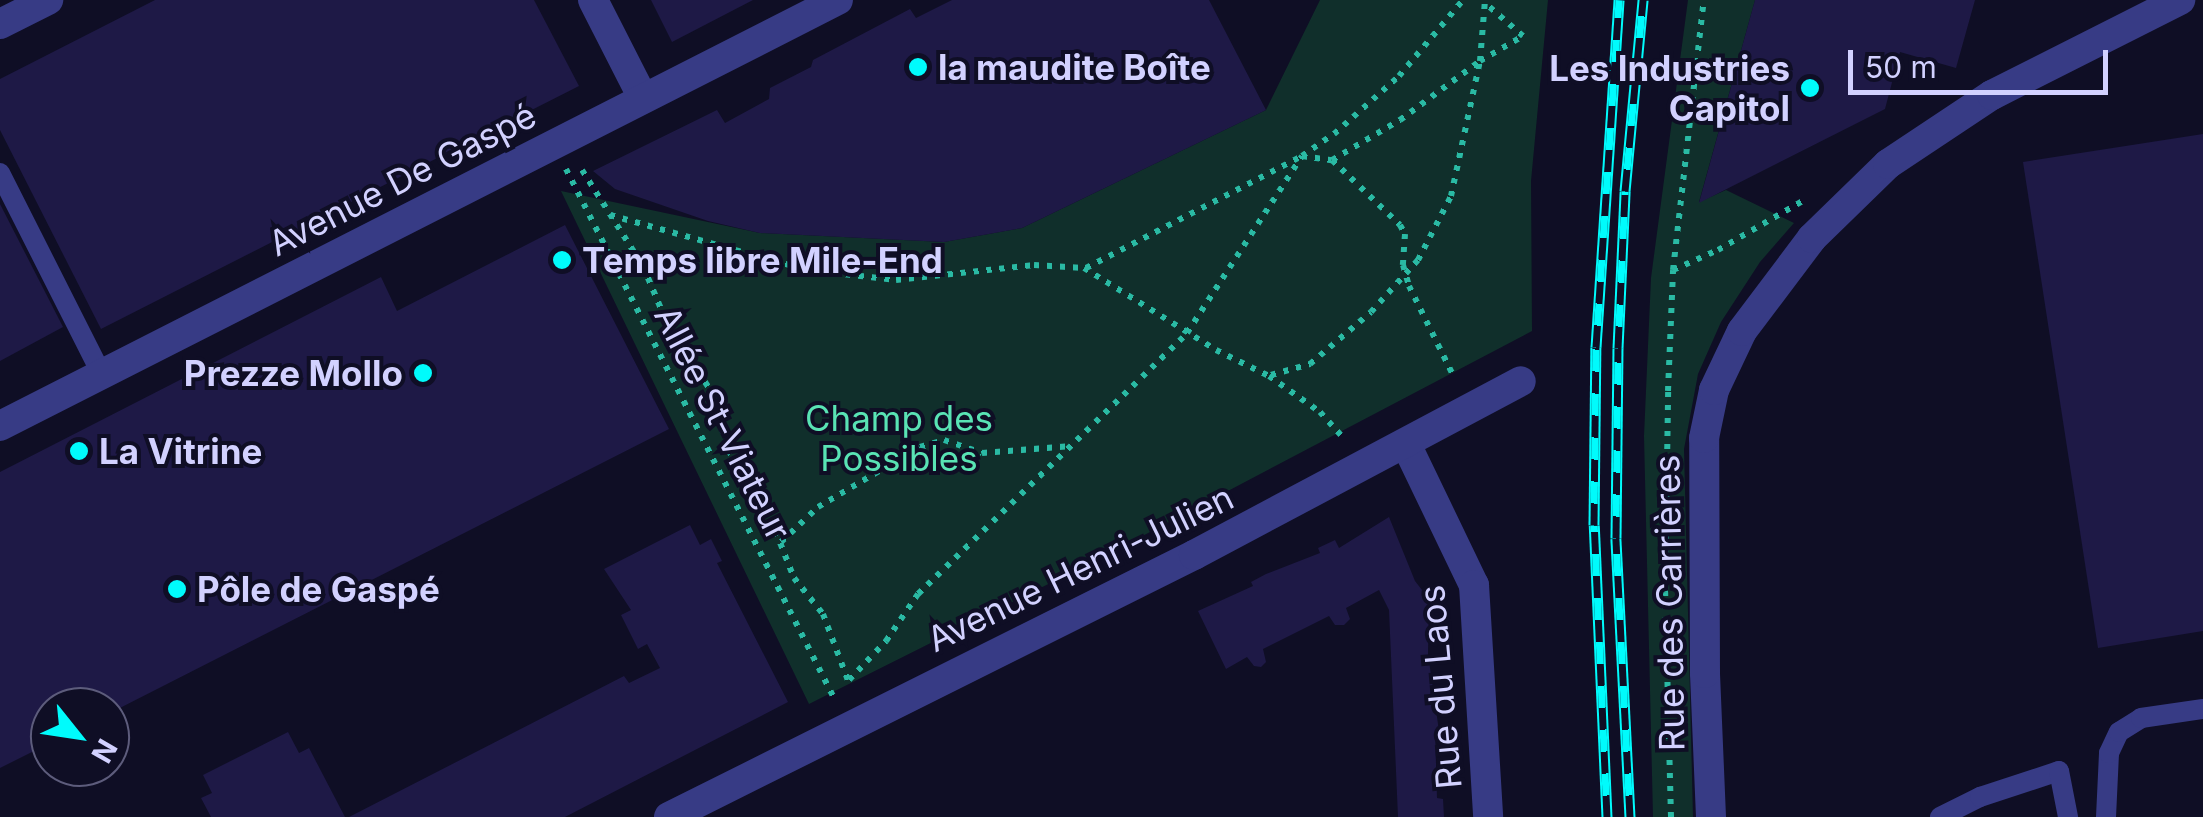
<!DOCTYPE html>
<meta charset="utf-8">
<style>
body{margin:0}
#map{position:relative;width:2203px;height:817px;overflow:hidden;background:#0f0e25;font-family:Inter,sans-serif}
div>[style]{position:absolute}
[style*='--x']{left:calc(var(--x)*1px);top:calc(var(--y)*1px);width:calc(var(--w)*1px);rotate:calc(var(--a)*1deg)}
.green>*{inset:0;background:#102f2b}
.building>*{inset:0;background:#1e1946}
.path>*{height:6px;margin-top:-3px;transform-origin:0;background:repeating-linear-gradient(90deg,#2abaa4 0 5px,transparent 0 13px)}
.lane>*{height:20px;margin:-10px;padding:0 10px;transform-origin:10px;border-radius:10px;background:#373b85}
.street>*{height:30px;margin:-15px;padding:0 15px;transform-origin:15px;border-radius:15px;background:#373b85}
.rail>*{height:11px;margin-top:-5.5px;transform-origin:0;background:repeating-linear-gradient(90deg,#0f0e25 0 22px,#00fbfc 0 44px);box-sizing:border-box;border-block:2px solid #00fbfc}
.dots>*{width:28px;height:28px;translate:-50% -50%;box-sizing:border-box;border:5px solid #0f0e25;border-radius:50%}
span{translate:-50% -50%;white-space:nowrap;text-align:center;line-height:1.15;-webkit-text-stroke:8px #0f0e25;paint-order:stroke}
.poi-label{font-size:35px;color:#d2d1ff;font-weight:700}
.left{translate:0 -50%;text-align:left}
.right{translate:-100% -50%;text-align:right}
.street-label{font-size:35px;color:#d2d1ff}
.park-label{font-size:35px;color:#59e3b4}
.north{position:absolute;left:30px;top:687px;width:100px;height:100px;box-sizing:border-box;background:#0f0e25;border:2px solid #5d5c7c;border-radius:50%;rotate:120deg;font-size:28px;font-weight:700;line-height:40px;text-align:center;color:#d2d1ff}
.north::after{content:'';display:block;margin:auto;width:35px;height:45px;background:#00fbfc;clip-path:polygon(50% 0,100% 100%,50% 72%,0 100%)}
.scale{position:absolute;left:1848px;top:50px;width:260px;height:45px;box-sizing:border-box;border:5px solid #d2d1ff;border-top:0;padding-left:12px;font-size:30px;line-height:35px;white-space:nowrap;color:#d2d1ff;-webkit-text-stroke:8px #0f0e25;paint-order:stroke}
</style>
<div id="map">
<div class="green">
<i style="clip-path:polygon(1320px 0,1548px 0,1531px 181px,1532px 331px,1112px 552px,809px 704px,561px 191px,760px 233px,944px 242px,1022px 228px,1266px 110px)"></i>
<i style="clip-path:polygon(1688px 0,1755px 0,1699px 202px,1726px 190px,1794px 223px,1760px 262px,1721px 322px,1698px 374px,1684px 449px,1693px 817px,1653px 817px,1644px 436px,1651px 278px)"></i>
</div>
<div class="building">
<i style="clip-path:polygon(155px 0,534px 0,579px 86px,101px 329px,0 130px,0 79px)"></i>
<i style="clip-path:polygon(651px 0,753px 0,672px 42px)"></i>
<i style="clip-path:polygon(952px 0,1209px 0,1266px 110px,1022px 228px,944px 242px,760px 233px,708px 221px,615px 189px,593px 171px,717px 110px,725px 123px,769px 99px,770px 88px,811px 67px,813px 60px,910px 9px,916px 18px)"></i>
<i style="clip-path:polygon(1755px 0,1975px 0,1956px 68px,1900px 52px,1885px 109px,1699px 203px)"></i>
<i style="clip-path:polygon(2203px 134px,2203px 631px,2098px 648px,2023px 162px)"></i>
<i style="clip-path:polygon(0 204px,63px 327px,0 361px)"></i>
<i style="clip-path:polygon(565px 225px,669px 429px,110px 713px,110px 707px,50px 707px,50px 743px,0 768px,0 472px,381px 277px,397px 311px)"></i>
<i style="clip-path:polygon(1389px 517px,1415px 581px,1429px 599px,1428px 654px,1439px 731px,1435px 730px,1437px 798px,1443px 799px,1444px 817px,1398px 817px,1389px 610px,1379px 590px,1346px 608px,1350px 619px,1344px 625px,1335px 625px,1329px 616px,1263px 649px,1266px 662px,1261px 667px,1254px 666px,1247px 657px,1226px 669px,1198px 611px,1253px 586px,1251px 582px,1266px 574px,1320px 553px,1318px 548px,1335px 540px,1339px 548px)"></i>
<i style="clip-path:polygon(690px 525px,700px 545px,711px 539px,722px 561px,717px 563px,788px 702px,565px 817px,349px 817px,624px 676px,629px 683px,660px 668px,647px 644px,638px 649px,621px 615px,631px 610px,604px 569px)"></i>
<i style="clip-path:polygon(288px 732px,299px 753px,309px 748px,345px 817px,211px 817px,201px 798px,212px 793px,203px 775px)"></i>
</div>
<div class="path">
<i style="--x:1332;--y:160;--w:94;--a:43.7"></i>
<i style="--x:1400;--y:225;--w:10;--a:61"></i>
<i style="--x:1405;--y:234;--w:31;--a:94"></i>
<i style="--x:1403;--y:265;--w:22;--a:74"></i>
<i style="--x:1409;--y:286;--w:99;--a:63.7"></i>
<i style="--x:566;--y:169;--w:597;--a:63.13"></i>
<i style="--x:582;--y:170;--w:114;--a:57.6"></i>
<i style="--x:643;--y:266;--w:67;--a:67.2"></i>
<i style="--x:669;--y:328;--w:76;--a:56.3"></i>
<i style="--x:711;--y:391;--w:61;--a:73.9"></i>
<i style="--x:728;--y:450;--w:69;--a:56.3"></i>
<i style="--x:766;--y:507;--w:76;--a:68.5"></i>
<i style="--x:794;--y:578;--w:46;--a:51.1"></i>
<i style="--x:823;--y:614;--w:74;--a:69.4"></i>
<i style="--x:610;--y:215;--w:205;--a:15.6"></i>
<i style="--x:807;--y:270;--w:90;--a:6.4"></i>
<i style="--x:896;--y:280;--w:139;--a:-6.2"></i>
<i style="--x:1034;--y:265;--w:50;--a:3.4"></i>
<i style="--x:1084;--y:268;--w:155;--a:31.8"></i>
<i style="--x:1216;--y:350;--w:59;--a:26.1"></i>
<i style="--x:1269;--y:376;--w:62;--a:35.2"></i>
<i style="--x:1320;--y:412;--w:31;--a:48"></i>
<i style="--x:1086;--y:268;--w:243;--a:-27.4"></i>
<i style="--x:1302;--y:156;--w:39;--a:-35"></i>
<i style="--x:1334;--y:134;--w:87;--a:-41.7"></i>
<i style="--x:1399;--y:76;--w:99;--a:-49.9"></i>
<i style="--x:1673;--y:270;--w:49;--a:-24"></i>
<i style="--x:1718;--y:250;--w:102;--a:-30.1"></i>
<i style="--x:1271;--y:375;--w:41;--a:-15.8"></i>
<i style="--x:1310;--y:364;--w:80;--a:-40.4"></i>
<i style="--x:1371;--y:312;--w:70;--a:-47.9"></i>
<i style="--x:1418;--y:260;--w:72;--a:-62.7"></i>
<i style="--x:1451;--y:196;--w:138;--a:-77.9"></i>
<i style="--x:1480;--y:61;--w:50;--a:-30.2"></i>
<i style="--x:1523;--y:36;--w:50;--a:-139"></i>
<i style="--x:781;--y:542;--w:51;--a:-43.4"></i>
<i style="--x:818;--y:507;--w:118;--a:-30.5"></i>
<i style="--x:920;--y:447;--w:25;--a:-16"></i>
<i style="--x:944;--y:440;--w:40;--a:18.9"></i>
<i style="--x:982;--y:453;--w:90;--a:-4.4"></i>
<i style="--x:849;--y:680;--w:54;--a:-46.5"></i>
<i style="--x:886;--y:641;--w:57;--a:-55.8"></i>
<i style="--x:918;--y:594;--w:375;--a:-44.1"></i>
<i style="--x:1187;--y:333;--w:211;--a:-57"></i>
<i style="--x:1302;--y:156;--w:30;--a:8"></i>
<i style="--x:1332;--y:160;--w:79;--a:-30.5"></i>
<i style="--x:1400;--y:120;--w:99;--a:-36.4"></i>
<i style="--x:1480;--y:61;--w:61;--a:-85.3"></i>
<i style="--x:1671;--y:817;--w:225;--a:-91.5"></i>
<i style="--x:1665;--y:592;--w:201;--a:-89.1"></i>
<i style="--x:1668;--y:391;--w:121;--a:-87.6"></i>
<i style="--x:1673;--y:270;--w:272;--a:-83.5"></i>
</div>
<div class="lane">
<i style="--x:0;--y:173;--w:226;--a:63.2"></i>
<i style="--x:1940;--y:817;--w:45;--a:-26.6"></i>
<i style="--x:1980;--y:797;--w:83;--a:-18.2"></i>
<i style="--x:2059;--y:771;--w:47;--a:78.9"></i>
<i style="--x:2106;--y:817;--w:64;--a:-87.3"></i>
<i style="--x:2109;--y:753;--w:23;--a:-65"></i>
<i style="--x:2119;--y:732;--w:26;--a:-32"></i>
<i style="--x:2141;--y:718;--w:63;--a:-8.3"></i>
</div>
<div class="street">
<i style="--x:593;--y:0;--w:110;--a:63"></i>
<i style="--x:0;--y:24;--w:54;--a:-26.6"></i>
<i style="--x:0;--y:426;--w:940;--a:-26.95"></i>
<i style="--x:1406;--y:444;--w:157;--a:64.3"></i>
<i style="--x:1474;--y:585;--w:232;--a:86.5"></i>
<i style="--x:669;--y:817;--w:587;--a:-26.52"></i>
<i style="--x:1194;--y:555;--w:370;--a:-28"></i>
<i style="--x:1711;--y:817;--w:144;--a:-92.4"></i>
<i style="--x:1705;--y:673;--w:235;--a:-90.2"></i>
<i style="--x:1704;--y:438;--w:49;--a:-78.2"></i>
<i style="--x:1714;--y:390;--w:65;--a:-64.6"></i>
<i style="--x:1742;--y:331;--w:116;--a:-53"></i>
<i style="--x:1812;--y:238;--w:106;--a:-44.2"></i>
<i style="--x:1888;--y:164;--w:125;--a:-33.6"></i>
<i style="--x:1992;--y:95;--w:211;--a:-26.8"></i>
</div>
<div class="rail">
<i style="--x:1607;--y:817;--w:292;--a:-92.5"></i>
<i style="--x:1594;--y:525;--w:178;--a:-89.4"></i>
<i style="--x:1596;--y:347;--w:348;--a:-86.2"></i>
<i style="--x:1630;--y:817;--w:279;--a:-92.9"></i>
<i style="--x:1616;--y:538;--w:190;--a:-89.4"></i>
<i style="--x:1618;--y:348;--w:157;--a:-87.4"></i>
<i style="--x:1625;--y:191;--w:192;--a:-84.6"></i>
</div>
<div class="dots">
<i style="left:918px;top:67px;background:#00fbfc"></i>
<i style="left:1810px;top:88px;background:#00fbfc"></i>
<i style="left:562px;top:260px;background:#00fbfc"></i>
<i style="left:423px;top:373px;background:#00fbfc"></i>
<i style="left:79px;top:451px;background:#00fbfc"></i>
<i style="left:177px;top:589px;background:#00fbfc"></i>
</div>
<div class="poi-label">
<span class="left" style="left:938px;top:67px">la maudite Boîte</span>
<span class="right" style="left:1790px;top:88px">Les Industries<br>Capitol</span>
<span class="left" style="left:582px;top:260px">Temps libre Mile-End</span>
<span class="right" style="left:403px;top:373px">Prezze Mollo</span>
<span class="left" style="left:99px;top:451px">La Vitrine</span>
<span class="left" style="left:197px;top:589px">Pôle de Gaspé</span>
</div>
<div class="street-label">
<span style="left:402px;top:179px;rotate:-27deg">Avenue De Gaspé</span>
<span style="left:723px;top:423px;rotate:63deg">Allée St-Viateur</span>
<span style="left:1080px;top:568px;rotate:-26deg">Avenue Henri-Julien</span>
<span style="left:1669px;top:603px;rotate:-91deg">Rue des Carrières</span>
<span style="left:1440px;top:687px;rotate:-95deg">Rue du Laos</span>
</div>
<div class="park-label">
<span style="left:899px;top:438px">Champ des<br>Possibles</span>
</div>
<div class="north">N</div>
<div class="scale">50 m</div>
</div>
